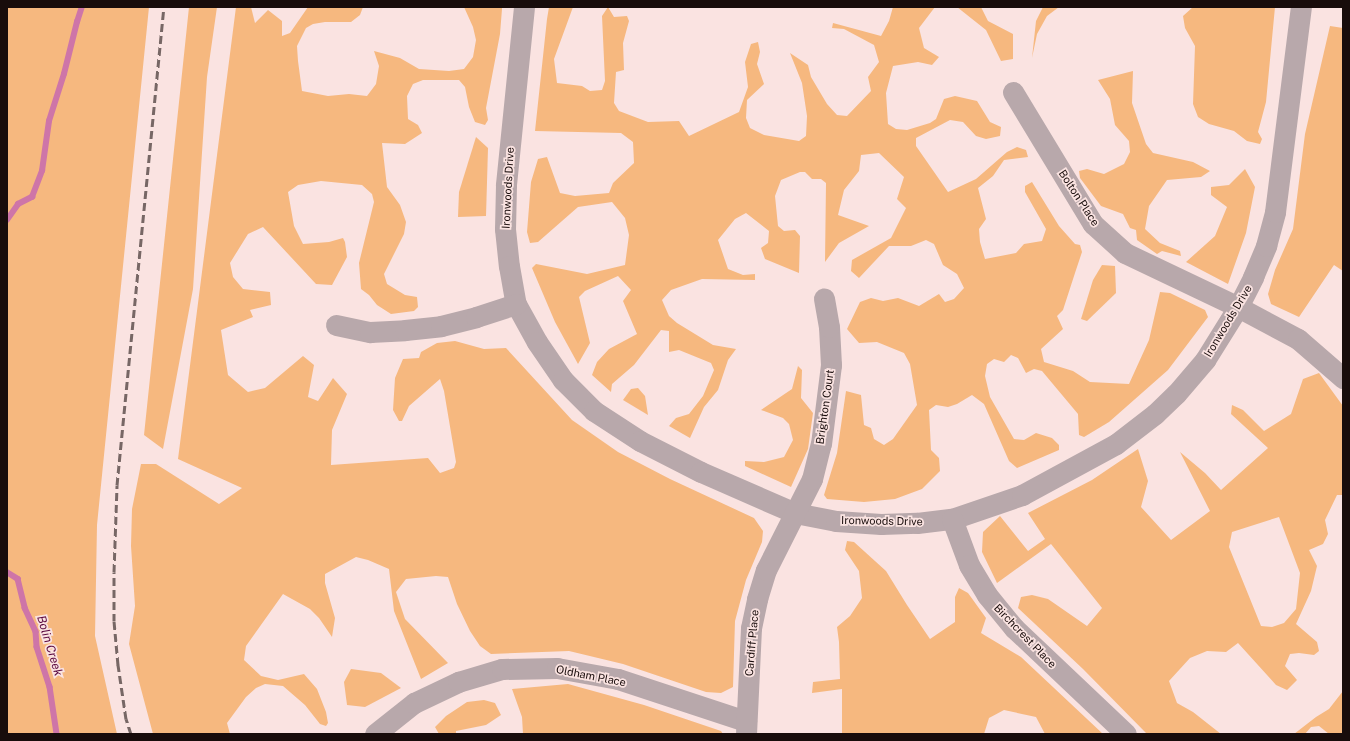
<!DOCTYPE html>
<style>
body{margin:0}
#map{position:relative;width:1350px;height:741px;overflow:hidden;background:#fae3e1;font-family:"Public Sans",sans-serif}
div>[style]{position:absolute}
[style*='--x']{left:calc(var(--x)*1px);top:calc(var(--y)*1px);width:calc(var(--w)*1px);rotate:calc(var(--a)*1deg)}
.green>*{inset:0;background:#f6b87f}
.stream>*{height:5.5px;margin:-2.75px;padding:0 2.75px;transform-origin:2.75px;border-radius:2.75px;background:#ce75a8}
.minor>*{height:21px;margin:-10.5px;padding:0 10.5px;transform-origin:10.5px;border-radius:10.5px;background:#b8a8ab}
.rail>*{height:3px;margin-top:-1.5px;transform-origin:0;background:repeating-linear-gradient(90deg,#776765 0 8px,transparent 0 12px)}
span{translate:-50% -50%;white-space:nowrap;text-align:center;line-height:1.15;-webkit-text-stroke:3.5px #fae3e1;paint-order:stroke}
.street-label{font-size:11px;color:#180c0b}
.water-label{font-size:12px;color:#5b0941;font-style:italic}
.frame{position:absolute;inset:0;border:8px solid #180c0b;pointer-events:none}
</style>
<div id="map">
<div class="green">
<i style="clip-path:polygon(7px 7px,149px 7px,97px 525px,95px 636px,117px 734px,7px 734px)"></i>
<i style="clip-path:polygon(189px 7px,217px 7px,207px 77px,193px 289px,163px 449px,144px 435px)"></i>
<i style="clip-path:polygon(236px 7px,251px 7px,255px 23px,268px 10px,282px 21px,282px 36px,290px 33px,308px 7px,363px 7px,360px 15px,351px 22px,325px 22px,313px 24px,306px 28px,297px 46px,298px 61px,302px 91px,328px 96px,349px 94px,367px 96px,376px 84px,379px 66px,374px 51px,400px 58px,419px 69px,449px 71px,464px 69px,473px 57px,476px 40px,473px 27px,464px 7px,502px 7px,502px 9px,500px 34px,486px 108px,488px 120px,485px 125px,475px 122px,469px 107px,465px 87px,459px 80px,423px 80px,413px 84px,407px 96px,408px 119px,418px 125px,422px 133px,405px 144px,382px 143px,387px 187px,400px 205px,406px 222px,404px 234px,384px 274px,387px 284px,405px 295px,417px 297px,418px 307px,414px 311px,391px 314px,377px 305px,369px 295px,361px 289px,359px 263px,374px 202px,372px 194px,362px 185px,321px 181px,298px 185px,288px 192px,294px 226px,303px 244px,329px 242px,343px 238px,345px 242px,347px 257px,332px 285px,316px 284px,263px 227px,248px 234px,230px 263px,233px 277px,243px 289px,270px 292px,271px 305px,250px 310px,253px 317px,221px 330px,228px 375px,248px 392px,265px 388px,303px 356px,314px 365px,308px 397px,318px 401px,333px 378px,347px 394px,332px 430px,331px 465px,428px 458px,440px 473px,454px 468px,456px 462px,444px 391px,440px 379px,409px 406px,402px 421px,399px 421px,393px 410px,395px 378px,403px 359px,419px 358px,421px 352px,437px 343px,455px 341px,484px 349px,506px 348px,572px 420px,618px 452px,670px 479px,754px 518px,763px 531px,762px 542px,746px 580px,735px 621px,733px 687px,721px 693px,706px 692px,623px 664px,569px 651px,491px 654px,480px 646px,470px 631px,457px 604px,448px 577px,436px 576px,406px 579px,396px 592px,405px 619px,448px 663px,421px 679px,394px 611px,389px 569px,368px 560px,356px 557px,325px 574px,325px 583px,335px 618px,332px 637px,319px 618px,310px 609px,283px 594px,246px 646px,244px 660px,261px 676px,278px 680px,304px 674px,317px 689px,326px 712px,328px 723px,326px 726px,320px 724px,305px 705px,283px 686px,265px 684px,256px 688px,246px 697px,227px 723px,230px 734px,153px 734px,129px 644px,135px 606px,131px 546px,132px 509px,141px 464px,156px 464px,219px 504px,242px 488px,178px 459px)"></i>
<i style="clip-path:polygon(549px 7px,573px 7px,554px 59px,557px 83px,582px 86px,590px 91px,602px 90px,605px 81px,602px 16px,608px 7px,614px 17px,627px 16px,629px 21px,623px 43px,624px 70px,616px 72px,614px 103px,619px 111px,648px 122px,679px 121px,689px 136px,739px 112px,748px 87px,745px 62px,751px 44px,758px 42px,760px 52px,757px 64px,764px 84px,747px 100px,746px 118px,750px 128px,764px 135px,799px 141px,806px 136px,807px 116px,802px 83px,790px 53px,808px 65px,811px 77px,827px 104px,837px 115px,847px 116px,871px 91px,868px 77px,879px 62px,874px 45px,844px 29px,832px 28px,833px 23px,881px 36px,889px 21px,893px 7px,935px 7px,919px 28px,924px 48px,939px 57px,932px 65px,918px 62px,893px 66px,886px 93px,888px 124px,896px 129px,907px 130px,930px 123px,936px 119px,944px 99px,955px 96px,977px 101px,990px 122px,1001px 127px,1000px 136px,986px 139px,976px 136px,963px 122px,950px 120px,916px 138px,916px 146px,948px 192px,976px 179px,1007px 152px,1017px 147px,1026px 150px,1028px 157px,1004px 160px,993px 176px,978px 188px,986px 219px,979px 229px,980px 242px,985px 259px,1016px 253px,1024px 244px,1042px 241px,1046px 229px,1025px 192px,1025px 186px,1032px 182px,1059px 226px,1075px 244px,1080px 245px,1082px 252px,1075px 273px,1063px 310px,1057px 316px,1063px 329px,1041px 349px,1044px 362px,1073px 371px,1090px 382px,1129px 384px,1149px 340px,1160px 292px,1170px 293px,1205px 310px,1208px 317px,1168px 370px,1109px 422px,1084px 437px,1079px 435px,1078px 414px,1042px 371px,1034px 369px,1026px 373px,1018px 358px,1011px 355px,1004px 362px,994px 359px,987px 364px,985px 376px,990px 397px,1014px 439px,1024px 440px,1036px 433px,1052px 438px,1059px 445px,1059px 450px,1017px 468px,1009px 461px,984px 404px,972px 395px,957px 404px,948px 407px,936px 405px,929px 410px,931px 450px,939px 458px,940px 471px,922px 489px,895px 499px,864px 502px,827px 499px,824px 495px,837px 453px,846px 391px,861px 395px,864px 425px,871px 428px,874px 439px,884px 445px,893px 439px,917px 405px,910px 364px,904px 353px,877px 342px,859px 343px,847px 329px,860px 302px,871px 298px,883px 301px,898px 298px,919px 306px,939px 294px,945px 302px,954px 299px,964px 288px,957px 274px,943px 265px,934px 244px,926px 240px,911px 246px,889px 246px,859px 278px,851px 271px,852px 260px,891px 238px,906px 208px,897px 199px,904px 177px,879px 153px,861px 155px,859px 171px,844px 190px,838px 215px,869px 226px,839px 243px,825px 262px,826px 183px,821px 179px,812px 179px,805px 172px,800px 172px,781px 180px,775px 196px,778px 226px,784px 231px,795px 230px,800px 236px,799px 273px,765px 259px,761px 248px,768px 243px,769px 231px,746px 213px,735px 219px,718px 240px,728px 269px,743px 275px,755px 274px,755px 280px,702px 279px,671px 290px,662px 300px,669px 316px,677px 323px,713px 345px,736px 349px,728px 360px,718px 390px,704px 407px,690px 438px,669px 426px,676px 418px,689px 414px,703px 396px,714px 370px,711px 363px,679px 350px,669px 352px,669px 331px,661px 330px,634px 365px,612px 384px,611px 392px,592px 375px,597px 362px,609px 349px,637px 334px,623px 301px,631px 290px,618px 276px,585px 291px,579px 297px,590px 343px,578px 364px,555px 322px,532px 268px,536px 264px,587px 274px,625px 265px,629px 235px,625px 218px,612px 202px,578px 207px,538px 242px,530px 243px,527px 232px,531px 182px,538px 159px,547px 157px,560px 193px,575px 196px,609px 193px,613px 183px,634px 163px,633px 142px,621px 133px,535px 131px,547px 19px)"></i>
<i style="clip-path:polygon(957px 7px,981px 7px,988px 21px,1013px 34px,1013px 59px,1001px 61px,986px 30px)"></i>
<i style="clip-path:polygon(1043px 7px,1059px 7px,1047px 16px,1037px 34px,1032px 58px,1036px 21px)"></i>
<i style="clip-path:polygon(1193px 7px,1275px 7px,1266px 102px,1258px 132px,1262px 139px,1260px 144px,1247px 141px,1234px 131px,1209px 124px,1198px 117px,1193px 104px,1195px 46px,1185px 28px,1183px 16px)"></i>
<i style="clip-path:polygon(1330px 26px,1343px 28px,1343px 271px,1334px 265px,1299px 317px,1271px 304px,1268px 294px,1275px 270px,1293px 229px,1305px 134px)"></i>
<i style="clip-path:polygon(1133px 71px,1132px 103px,1146px 144px,1153px 153px,1193px 162px,1210px 171px,1201px 177px,1167px 180px,1149px 206px,1145px 229px,1160px 243px,1180px 251px,1181px 256px,1162px 251px,1157px 254px,1137px 240px,1136px 230px,1130px 228px,1123px 214px,1101px 206px,1080px 178px,1079px 171px,1087px 169px,1104px 174px,1124px 164px,1130px 152px,1129px 141px,1115px 125px,1110px 99px,1098px 80px)"></i>
<i style="clip-path:polygon(476px 137px,488px 148px,486px 216px,458px 217px,459px 192px)"></i>
<i style="clip-path:polygon(1245px 169px,1255px 187px,1246px 233px,1228px 284px,1186px 262px,1215px 236px,1227px 207px,1211px 195px,1211px 187px,1229px 185px)"></i>
<i style="clip-path:polygon(1102px 265px,1115px 266px,1116px 293px,1087px 321px,1081px 319px,1093px 280px)"></i>
<i style="clip-path:polygon(798px 366px,802px 370px,801px 398px,813px 413px,808px 449px,791px 487px,745px 466px,745px 461px,764px 462px,784px 457px,793px 440px,789px 424px,783px 418px,761px 410px,792px 389px)"></i>
<i style="clip-path:polygon(evenodd,1319px 373px,1343px 406px,1343px 495px,1337px 495px,1325px 520px,1328px 534px,1323px 544px,1309px 550px,1317px 566px,1311px 591px,1296px 624px,1317px 642px,1319px 651px,1314px 655px,1299px 653px,1290px 654px,1285px 666px,1297px 680px,1287px 690px,1276px 685px,1238px 643px,1226px 652px,1207px 651px,1190px 658px,1169px 681px,1177px 703px,1193px 712px,1221px 734px,1147px 734px,1083px 669px,1018px 608px,1021px 597px,1032px 595px,1048px 599px,1087px 626px,1102px 608px,1051px 544px,997px 583px,982px 552px,983px 532px,1000px 516px,1028px 551px,1045px 539px,1028px 513px,1092px 480px,1138px 449px,1148px 481px,1141px 507px,1171px 540px,1210px 511px,1180px 452px,1205px 473px,1221px 490px,1268px 448px,1231px 414px,1232px 405px,1243px 410px,1264px 431px,1291px 414px,1303px 379px,1319px 373px,1279px 517px,1300px 573px,1296px 609px,1284px 623px,1272px 627px,1261px 626px,1229px 547px,1232px 532px,1279px 517px)"></i>
<i style="clip-path:polygon(638px 388px,645px 396px,648px 415px,623px 400px,631px 389px)"></i>
<i style="clip-path:polygon(847px 541px,854px 542px,886px 571px,907px 605px,930px 639px,955px 622px,955px 597px,959px 588px,968px 593px,986px 618px,981px 633px,1021px 657px,1103px 734px,1045px 734px,1036px 717px,1004px 710px,989px 718px,984px 734px,842px 734px,842px 689px,812px 693px,813px 682px,840px 679px,839px 642px,837px 627px,850px 616px,862px 598px,859px 571px,845px 550px)"></i>
<i style="clip-path:polygon(351px 669px,381px 673px,401px 688px,365px 707px,347px 705px,344px 682px)"></i>
<i style="clip-path:polygon(568px 684px,644px 705px,721px 731px,723px 734px,523px 734px,522px 717px,512px 689px)"></i>
<i style="clip-path:polygon(1343px 691px,1343px 734px,1329px 734px,1319px 726px,1311px 727px,1305px 734px,1294px 734px,1316px 717px,1329px 709px)"></i>
<i style="clip-path:polygon(484px 700px,495px 703px,501px 715px,486px 725px,456px 731px,456px 734px,439px 734px,435px 727px,446px 716px,467px 702px)"></i>
</div>
<div class="stream">
<i style="--x:7;--y:220;--w:19;--a:-55"></i>
<i style="--x:18;--y:204;--w:16;--a:-27"></i>
<i style="--x:32;--y:197;--w:28;--a:-69"></i>
<i style="--x:42;--y:171;--w:50;--a:-82"></i>
<i style="--x:49;--y:121;--w:49;--a:-72.3"></i>
<i style="--x:64;--y:74;--w:54;--a:-76"></i>
<i style="--x:77;--y:22;--w:16;--a:-72"></i>
<i style="--x:7;--y:572;--w:13;--a:32"></i>
<i style="--x:18;--y:579;--w:30;--a:76"></i>
<i style="--x:25;--y:608;--w:26;--a:65"></i>
<i style="--x:36;--y:632;--w:15;--a:86"></i>
<i style="--x:37;--y:647;--w:42;--a:72"></i>
<i style="--x:50;--y:687;--w:48;--a:81.5"></i>
</div>
<div class="minor">
<i style="--x:524;--y:7;--w:179;--a:95.8"></i>
<i style="--x:506;--y:185;--w:44;--a:91.3"></i>
<i style="--x:505;--y:229;--w:37;--a:84"></i>
<i style="--x:509;--y:266;--w:39;--a:80"></i>
<i style="--x:516;--y:304;--w:43;--a:61.1"></i>
<i style="--x:537;--y:342;--w:46;--a:55.6"></i>
<i style="--x:563;--y:380;--w:44;--a:45"></i>
<i style="--x:594;--y:411;--w:55;--a:33.1"></i>
<i style="--x:640;--y:441;--w:68;--a:26.9"></i>
<i style="--x:701;--y:472;--w:103;--a:23.6"></i>
<i style="--x:795;--y:513;--w:42;--a:11"></i>
<i style="--x:836;--y:521;--w:45;--a:3.8"></i>
<i style="--x:881;--y:524;--w:36;--a:-2"></i>
<i style="--x:917;--y:523;--w:35;--a:-7"></i>
<i style="--x:952;--y:519;--w:74;--a:-18.9"></i>
<i style="--x:1022;--y:495;--w:107;--a:-28.5"></i>
<i style="--x:1116;--y:444;--w:49;--a:-37.6"></i>
<i style="--x:1155;--y:414;--w:29;--a:-44"></i>
<i style="--x:1176;--y:394;--w:45;--a:-49.5"></i>
<i style="--x:1205;--y:360;--w:62;--a:-58.1"></i>
<i style="--x:1238;--y:307;--w:34;--a:-63"></i>
<i style="--x:1253;--y:277;--w:34;--a:-67"></i>
<i style="--x:1266;--y:246;--w:35;--a:-75"></i>
<i style="--x:1275;--y:212;--w:207;--a:-82.8"></i>
<i style="--x:1013;--y:92;--w:154;--a:58.8"></i>
<i style="--x:1093;--y:224;--w:43;--a:42.2"></i>
<i style="--x:1125;--y:253;--w:125;--a:25.5"></i>
<i style="--x:1238;--y:307;--w:68;--a:28.1"></i>
<i style="--x:1298;--y:339;--w:60;--a:40.9"></i>
<i style="--x:336;--y:325;--w:35;--a:12"></i>
<i style="--x:370;--y:332;--w:35;--a:-3"></i>
<i style="--x:405;--y:330;--w:36;--a:-6"></i>
<i style="--x:441;--y:326;--w:36;--a:-14"></i>
<i style="--x:476;--y:317;--w:42;--a:-18"></i>
<i style="--x:952;--y:519;--w:49;--a:69.7"></i>
<i style="--x:969;--y:565;--w:35;--a:59"></i>
<i style="--x:987;--y:595;--w:43;--a:50.7"></i>
<i style="--x:1014;--y:628;--w:154;--a:43.4"></i>
<i style="--x:375;--y:734;--w:50;--a:-38.5"></i>
<i style="--x:414;--y:703;--w:49;--a:-25.5"></i>
<i style="--x:458;--y:682;--w:46;--a:-16.5"></i>
<i style="--x:502;--y:669;--w:55;--a:-1"></i>
<i style="--x:557;--y:668;--w:62;--a:10.2"></i>
<i style="--x:618;--y:679;--w:135;--a:18.2"></i>
<i style="--x:746;--y:734;--w:106;--a:-87.3"></i>
<i style="--x:751;--y:628;--w:30;--a:-78"></i>
<i style="--x:757;--y:599;--w:30;--a:-73"></i>
<i style="--x:766;--y:570;--w:102;--a:-63.2"></i>
<i style="--x:812;--y:479;--w:36;--a:-76"></i>
<i style="--x:821;--y:444;--w:80;--a:-82.8"></i>
<i style="--x:831;--y:365;--w:38;--a:-93"></i>
<i style="--x:829;--y:327;--w:29;--a:-100"></i>
</div>
<div class="rail">
<i style="--x:131;--y:734;--w:16;--a:-108"></i>
<i style="--x:126;--y:719;--w:55;--a:-98.4"></i>
<i style="--x:118;--y:665;--w:44;--a:-95.2"></i>
<i style="--x:114;--y:621;--w:49;--a:-90"></i>
<i style="--x:114;--y:572;--w:87;--a:-88"></i>
<i style="--x:117;--y:485;--w:480;--a:-84.4"></i>
</div>
<div class="street-label">
<span style="left:508px;top:188px;rotate:-87deg">Ironwoods Drive</span>
<span style="left:1079px;top:198px;rotate:57deg">Bolton Place</span>
<span style="left:1228px;top:321px;rotate:-59deg">Ironwoods Drive</span>
<span style="left:825px;top:407px;rotate:-82deg">Brighton Court</span>
<span style="left:882px;top:521px;rotate:1deg">Ironwoods Drive</span>
<span style="left:1025px;top:636px;rotate:46deg">Birchcrest Place</span>
<span style="left:752px;top:643px;rotate:-85deg">Cardiff Place</span>
<span style="left:591px;top:676px;rotate:11deg">Oldham Place</span>
</div>
<div class="water-label">
<span style="left:49px;top:646px;rotate:73deg">Bolin Creek</span>
</div>
<div class="frame"></div>
</div>
